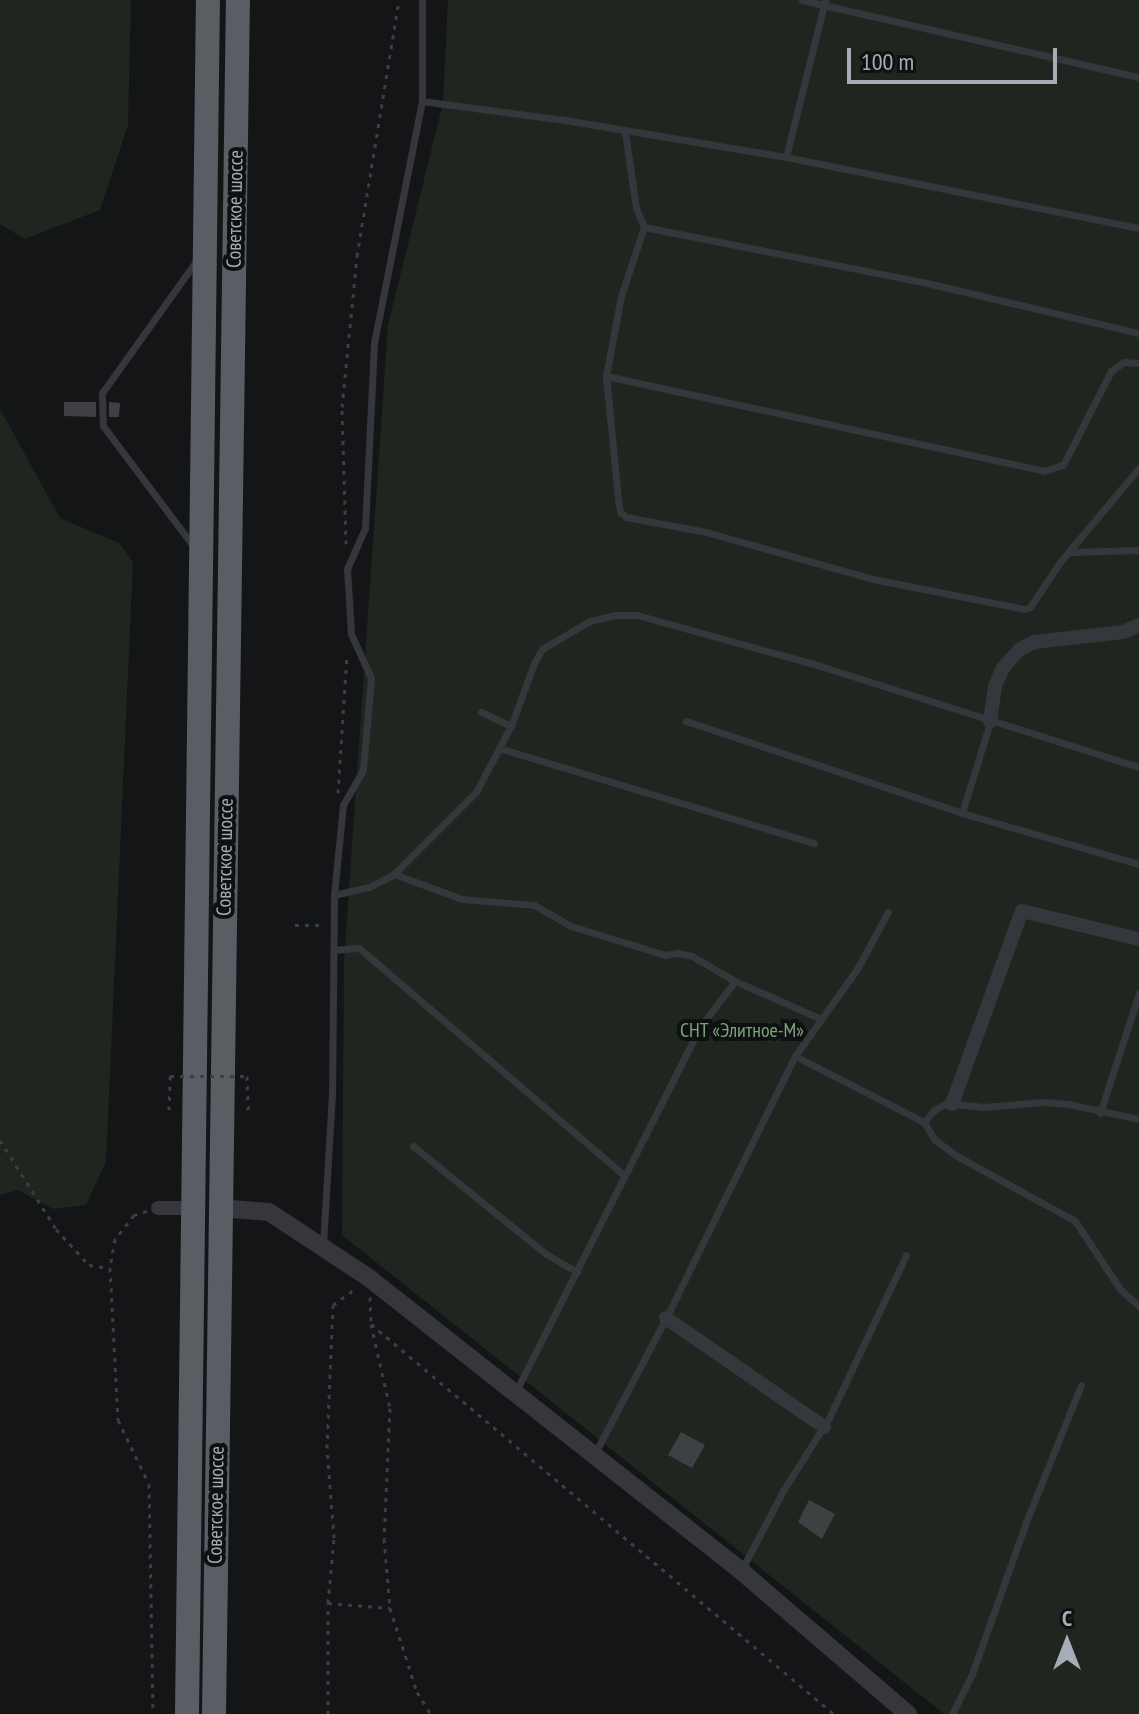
<!DOCTYPE html>
<meta charset="utf-8">
<style>
body{margin:0}
#map{position:relative;width:1139px;height:1714px;overflow:hidden;background:#141516;font-family:"PT Sans Narrow",sans-serif}
div>[style]{position:absolute}
[style*='--x']{left:calc(var(--x)*1px);top:calc(var(--y)*1px);width:calc(var(--w)*1px);rotate:calc(var(--a)*1deg)}
.green>*{inset:0;background:#1e261f}
.building>*{inset:0;background:#3e4043}
.path>*{height:3px;margin-top:-1.5px;transform-origin:0;background:repeating-linear-gradient(90deg,#3b3e43 0 4px,transparent 0 10px)}
.service>*{height:7px;margin:-3.5px;padding:0 3.5px;transform-origin:3.5px;border-radius:3.5px;background:#35373c}
.minor>*{height:14px;margin:-7px;padding:0 7px;transform-origin:7px;border-radius:7px;background:#35373c}
.tertiary>*{height:18px;margin:-9px;padding:0 9px;transform-origin:9px;border-radius:9px;background:#35373c}
.trunk>*{height:24px;margin:-12px;padding:0 12px;transform-origin:12px;border-radius:12px;background:#595d64}
.path-bridge>*{height:3px;margin-top:-1.5px;transform-origin:0;background:repeating-linear-gradient(90deg,#3b3e43 0 4px,transparent 0 10px)}
span{translate:-50% -50%;white-space:nowrap;text-align:center;line-height:1.15;-webkit-text-stroke:8px #0f1011;paint-order:stroke}
.street-label{font-size:20px;color:#a6adb7}
.park-label{font-size:20px;color:#7ea37c}
.north{position:absolute;left:1027px;top:1602px;width:80px;height:80px;-webkit-text-stroke:6px #0f1011;paint-order:stroke;rotate:0deg;font-size:22px;font-weight:700;line-height:32px;text-align:center;color:#a6adb7}
.north::after{content:'';display:block;margin:auto;width:28px;height:36px;background:#a6adb7;clip-path:polygon(50% 0,100% 100%,50% 72%,0 100%)}
.scale{position:absolute;left:847px;top:48px;width:210px;height:36px;box-sizing:border-box;border:4px solid #a6adb7;border-top:0;padding-left:10px;font-size:24px;line-height:28px;white-space:nowrap;color:#a6adb7;-webkit-text-stroke:6px #0f1011;paint-order:stroke}
</style>
<div id="map">
<div class="green">
<i style="clip-path:polygon(0 0,131px 0,128px 125px,100px 210px,25px 239px,0 224px)"></i>
<i style="clip-path:polygon(448px 0,1139px 0,1139px 1714px,944px 1714px,342px 1235px,344px 962px,388px 325px,443px 103px)"></i>
<i style="clip-path:polygon(0 409px,60px 518px,119px 543px,133px 562px,106px 1162px,86px 1205px,53px 1209px,18px 1190px,0 1195px)"></i>
</div>
<div class="building">
<i style="clip-path:polygon(64px 402px,96px 402px,96px 417px,64px 416px)"></i>
<i style="clip-path:polygon(109px 402px,120px 403px,119px 417px,109px 417px)"></i>
<i style="clip-path:polygon(681px 1432px,705px 1445px,692px 1468px,668px 1455px)"></i>
<i style="clip-path:polygon(809px 1500px,835px 1514px,822px 1539px,798px 1522px)"></i>
</div>
<div class="path">
<i style="--x:346;--y:544;--w:137;--a:-91.7"></i>
<i style="--x:342;--y:407;--w:152;--a:-84.3"></i>
<i style="--x:357;--y:256;--w:259;--a:-80.7"></i>
<i style="--x:338;--y:793;--w:140;--a:-86.3"></i>
<i style="--x:295;--y:925;--w:30;--a:0"></i>
<i style="--x:247;--y:1076;--w:34;--a:88"></i>
<i style="--x:169;--y:1110;--w:34;--a:-88"></i>
<i style="--x:0;--y:1140;--w:105;--a:57.8"></i>
<i style="--x:56;--y:1229;--w:49;--a:47.5"></i>
<i style="--x:89;--y:1265;--w:21;--a:8"></i>
<i style="--x:147;--y:1211;--w:14;--a:163"></i>
<i style="--x:134;--y:1215;--w:31;--a:128"></i>
<i style="--x:115;--y:1239;--w:29;--a:100"></i>
<i style="--x:110;--y:1268;--w:152;--a:87"></i>
<i style="--x:118;--y:1420;--w:71;--a:64.2"></i>
<i style="--x:149;--y:1484;--w:230;--a:89"></i>
<i style="--x:370;--y:1297;--w:27;--a:88"></i>
<i style="--x:371;--y:1324;--w:86;--a:77.3"></i>
<i style="--x:390;--y:1408;--w:131;--a:92.6"></i>
<i style="--x:384;--y:1539;--w:69;--a:85"></i>
<i style="--x:390;--y:1608;--w:88;--a:72.2"></i>
<i style="--x:417;--y:1692;--w:26;--a:58"></i>
<i style="--x:371;--y:1324;--w:605;--a:40.11"></i>
<i style="--x:328;--y:1603;--w:62;--a:4.6"></i>
<i style="--x:328;--y:1714;--w:111;--a:-90"></i>
<i style="--x:328;--y:1603;--w:65;--a:-84.7"></i>
<i style="--x:334;--y:1538;--w:90;--a:-94.4"></i>
<i style="--x:327;--y:1448;--w:143;--a:-87.6"></i>
<i style="--x:333;--y:1305;--w:29;--a:-36"></i>
</div>
<div class="service">
<i style="--x:802;--y:0;--w:346;--a:12.9"></i>
<i style="--x:422;--y:101;--w:150;--a:7.6"></i>
<i style="--x:571;--y:121;--w:218;--a:9.5"></i>
<i style="--x:786;--y:157;--w:360;--a:11.4"></i>
<i style="--x:625;--y:132;--w:77;--a:81.8"></i>
<i style="--x:636;--y:208;--w:21;--a:67"></i>
<i style="--x:644;--y:227;--w:288;--a:11.2"></i>
<i style="--x:927;--y:283;--w:218;--a:13.3"></i>
<i style="--x:786;--y:157;--w:162;--a:-76"></i>
<i style="--x:644;--y:227;--w:73;--a:108.4"></i>
<i style="--x:621;--y:296;--w:81;--a:100.6"></i>
<i style="--x:606;--y:376;--w:124;--a:84.4"></i>
<i style="--x:618;--y:499;--w:13;--a:81"></i>
<i style="--x:620;--y:512;--w:8;--a:40"></i>
<i style="--x:626;--y:517;--w:81;--a:10.6"></i>
<i style="--x:706;--y:532;--w:173;--a:15.7"></i>
<i style="--x:873;--y:579;--w:154;--a:11.2"></i>
<i style="--x:1024;--y:609;--w:6;--a:-18"></i>
<i style="--x:1030;--y:607;--w:54;--a:-56.3"></i>
<i style="--x:1060;--y:562;--w:123;--a:-50"></i>
<i style="--x:606;--y:376;--w:448;--a:12.2"></i>
<i style="--x:1044;--y:471;--w:20;--a:-18"></i>
<i style="--x:1063;--y:465;--w:106;--a:-62.9"></i>
<i style="--x:1111;--y:371;--w:16;--a:-35"></i>
<i style="--x:1124;--y:362;--w:15;--a:4"></i>
<i style="--x:194;--y:547;--w:151;--a:-126.9"></i>
<i style="--x:103;--y:426;--w:33;--a:-92"></i>
<i style="--x:102;--y:393;--w:163;--a:-54.5"></i>
<i style="--x:1071;--y:552;--w:68;--a:-1.7"></i>
<i style="--x:481;--y:712;--w:33;--a:25"></i>
<i style="--x:686;--y:721;--w:291;--a:18.4"></i>
<i style="--x:990;--y:722;--w:95;--a:107.1"></i>
<i style="--x:962;--y:813;--w:184;--a:16.1"></i>
<i style="--x:499;--y:748;--w:329;--a:16.8"></i>
<i style="--x:394;--y:874;--w:116;--a:-45"></i>
<i style="--x:476;--y:792;--w:75;--a:-62.1"></i>
<i style="--x:511;--y:726;--w:67;--a:-69.9"></i>
<i style="--x:534;--y:663;--w:16;--a:-60"></i>
<i style="--x:542;--y:649;--w:56;--a:-30.3"></i>
<i style="--x:590;--y:621;--w:28;--a:-13"></i>
<i style="--x:617;--y:615;--w:20;--a:0"></i>
<i style="--x:637;--y:615;--w:184;--a:15.5"></i>
<i style="--x:814;--y:664;--w:341;--a:17.6"></i>
<i style="--x:334;--y:895;--w:36;--a:-13"></i>
<i style="--x:369;--y:887;--w:28;--a:-27"></i>
<i style="--x:394;--y:874;--w:72;--a:20.2"></i>
<i style="--x:462;--y:899;--w:72;--a:4.8"></i>
<i style="--x:534;--y:905;--w:43;--a:29.6"></i>
<i style="--x:571;--y:926;--w:98;--a:17.1"></i>
<i style="--x:665;--y:955;--w:13;--a:-9"></i>
<i style="--x:678;--y:953;--w:14;--a:12"></i>
<i style="--x:692;--y:956;--w:50;--a:30.2"></i>
<i style="--x:735;--y:981;--w:92;--a:23.8"></i>
<i style="--x:334;--y:950;--w:25;--a:-5"></i>
<i style="--x:359;--y:948;--w:349;--a:40.6"></i>
<i style="--x:795;--y:1056;--w:145;--a:27.1"></i>
<i style="--x:1100;--y:1113;--w:126;--a:-72"></i>
<i style="--x:1139;--y:1119;--w:73;--a:-168.1"></i>
<i style="--x:1068;--y:1104;--w:24;--a:-175"></i>
<i style="--x:1044;--y:1102;--w:61;--a:175.3"></i>
<i style="--x:983;--y:1107;--w:36;--a:-174"></i>
<i style="--x:947;--y:1103;--w:15;--a:152"></i>
<i style="--x:934;--y:1110;--w:16;--a:130"></i>
<i style="--x:924;--y:1122;--w:21;--a:59"></i>
<i style="--x:935;--y:1140;--w:27;--a:36"></i>
<i style="--x:957;--y:1156;--w:135;--a:28.8"></i>
<i style="--x:1075;--y:1221;--w:82;--a:56.5"></i>
<i style="--x:1120;--y:1289;--w:25;--a:42"></i>
<i style="--x:413;--y:1146;--w:171;--a:39.1"></i>
<i style="--x:546;--y:1254;--w:36;--a:30"></i>
<i style="--x:323;--y:1245;--w:153;--a:-86.6"></i>
<i style="--x:332;--y:1092;--w:197;--a:-89.4"></i>
<i style="--x:334;--y:895;--w:90;--a:-84.3"></i>
<i style="--x:343;--y:805;--w:40;--a:-60.3"></i>
<i style="--x:363;--y:770;--w:92;--a:-85"></i>
<i style="--x:371;--y:678;--w:48;--a:-114.4"></i>
<i style="--x:351;--y:634;--w:65;--a:-93.5"></i>
<i style="--x:347;--y:569;--w:45;--a:-66.3"></i>
<i style="--x:365;--y:528;--w:185;--a:-87.2"></i>
<i style="--x:374;--y:343;--w:247;--a:-78.8"></i>
<i style="--x:422;--y:101;--w:101;--a:-90"></i>
<i style="--x:516;--y:1391;--w:408;--a:-63.2"></i>
<i style="--x:700;--y:1027;--w:58;--a:-52.7"></i>
<i style="--x:595;--y:1453;--w:153;--a:-62.3"></i>
<i style="--x:666;--y:1318;--w:292;--a:-63.8"></i>
<i style="--x:795;--y:1056;--w:107;--a:-54.5"></i>
<i style="--x:857;--y:969;--w:65;--a:-61.5"></i>
<i style="--x:742;--y:1569;--w:88;--a:-62.3"></i>
<i style="--x:783;--y:1491;--w:86;--a:-57.8"></i>
<i style="--x:829;--y:1418;--w:180;--a:-64.7"></i>
<i style="--x:952;--y:1714;--w:45;--a:-63.4"></i>
<i style="--x:972;--y:1674;--w:167;--a:-70.4"></i>
<i style="--x:1028;--y:1517;--w:142;--a:-68.1"></i>
</div>
<div class="minor">
<i style="--x:990;--y:722;--w:36;--a:-82"></i>
<i style="--x:995;--y:686;--w:20;--a:-66"></i>
<i style="--x:1003;--y:668;--w:24;--a:-48"></i>
<i style="--x:1019;--y:650;--w:17;--a:-28"></i>
<i style="--x:1034;--y:642;--w:90;--a:-6.4"></i>
<i style="--x:1123;--y:632;--w:17;--a:-24"></i>
<i style="--x:952;--y:1104;--w:205;--a:-70.1"></i>
<i style="--x:1022;--y:911;--w:120;--a:13.5"></i>
<i style="--x:158;--y:1208;--w:36;--a:0"></i>
<i style="--x:666;--y:1318;--w:192;--a:34.6"></i>
</div>
<div class="tertiary">
<i style="--x:220;--y:1208;--w:49;--a:4.7"></i>
<i style="--x:269;--y:1212;--w:120;--a:33.4"></i>
<i style="--x:369;--y:1278;--w:474;--a:38.2"></i>
<i style="--x:741;--y:1571;--w:220;--a:40.6"></i>
</div>
<div class="trunk">
<i style="--x:187;--y:1714;--w:1714;--a:-89.3"></i>
<i style="--x:214;--y:1714;--w:1714;--a:-89.2"></i>
</div>
<div class="path-bridge">
<i style="--x:170;--y:1076;--w:77;--a:0"></i>
</div>
<div class="street-label">
<span style="left:235px;top:209px;rotate:-89deg">Советское шоссе</span>
<span style="left:225px;top:857px;rotate:-89deg">Советское шоссе</span>
<span style="left:216px;top:1505px;rotate:-89deg">Советское шоссе</span>
</div>
<div class="park-label">
<span style="left:742px;top:1030px">СНТ «Элитное-М»</span>
</div>
<div class="north">С</div>
<div class="scale">100 m</div>
</div>
